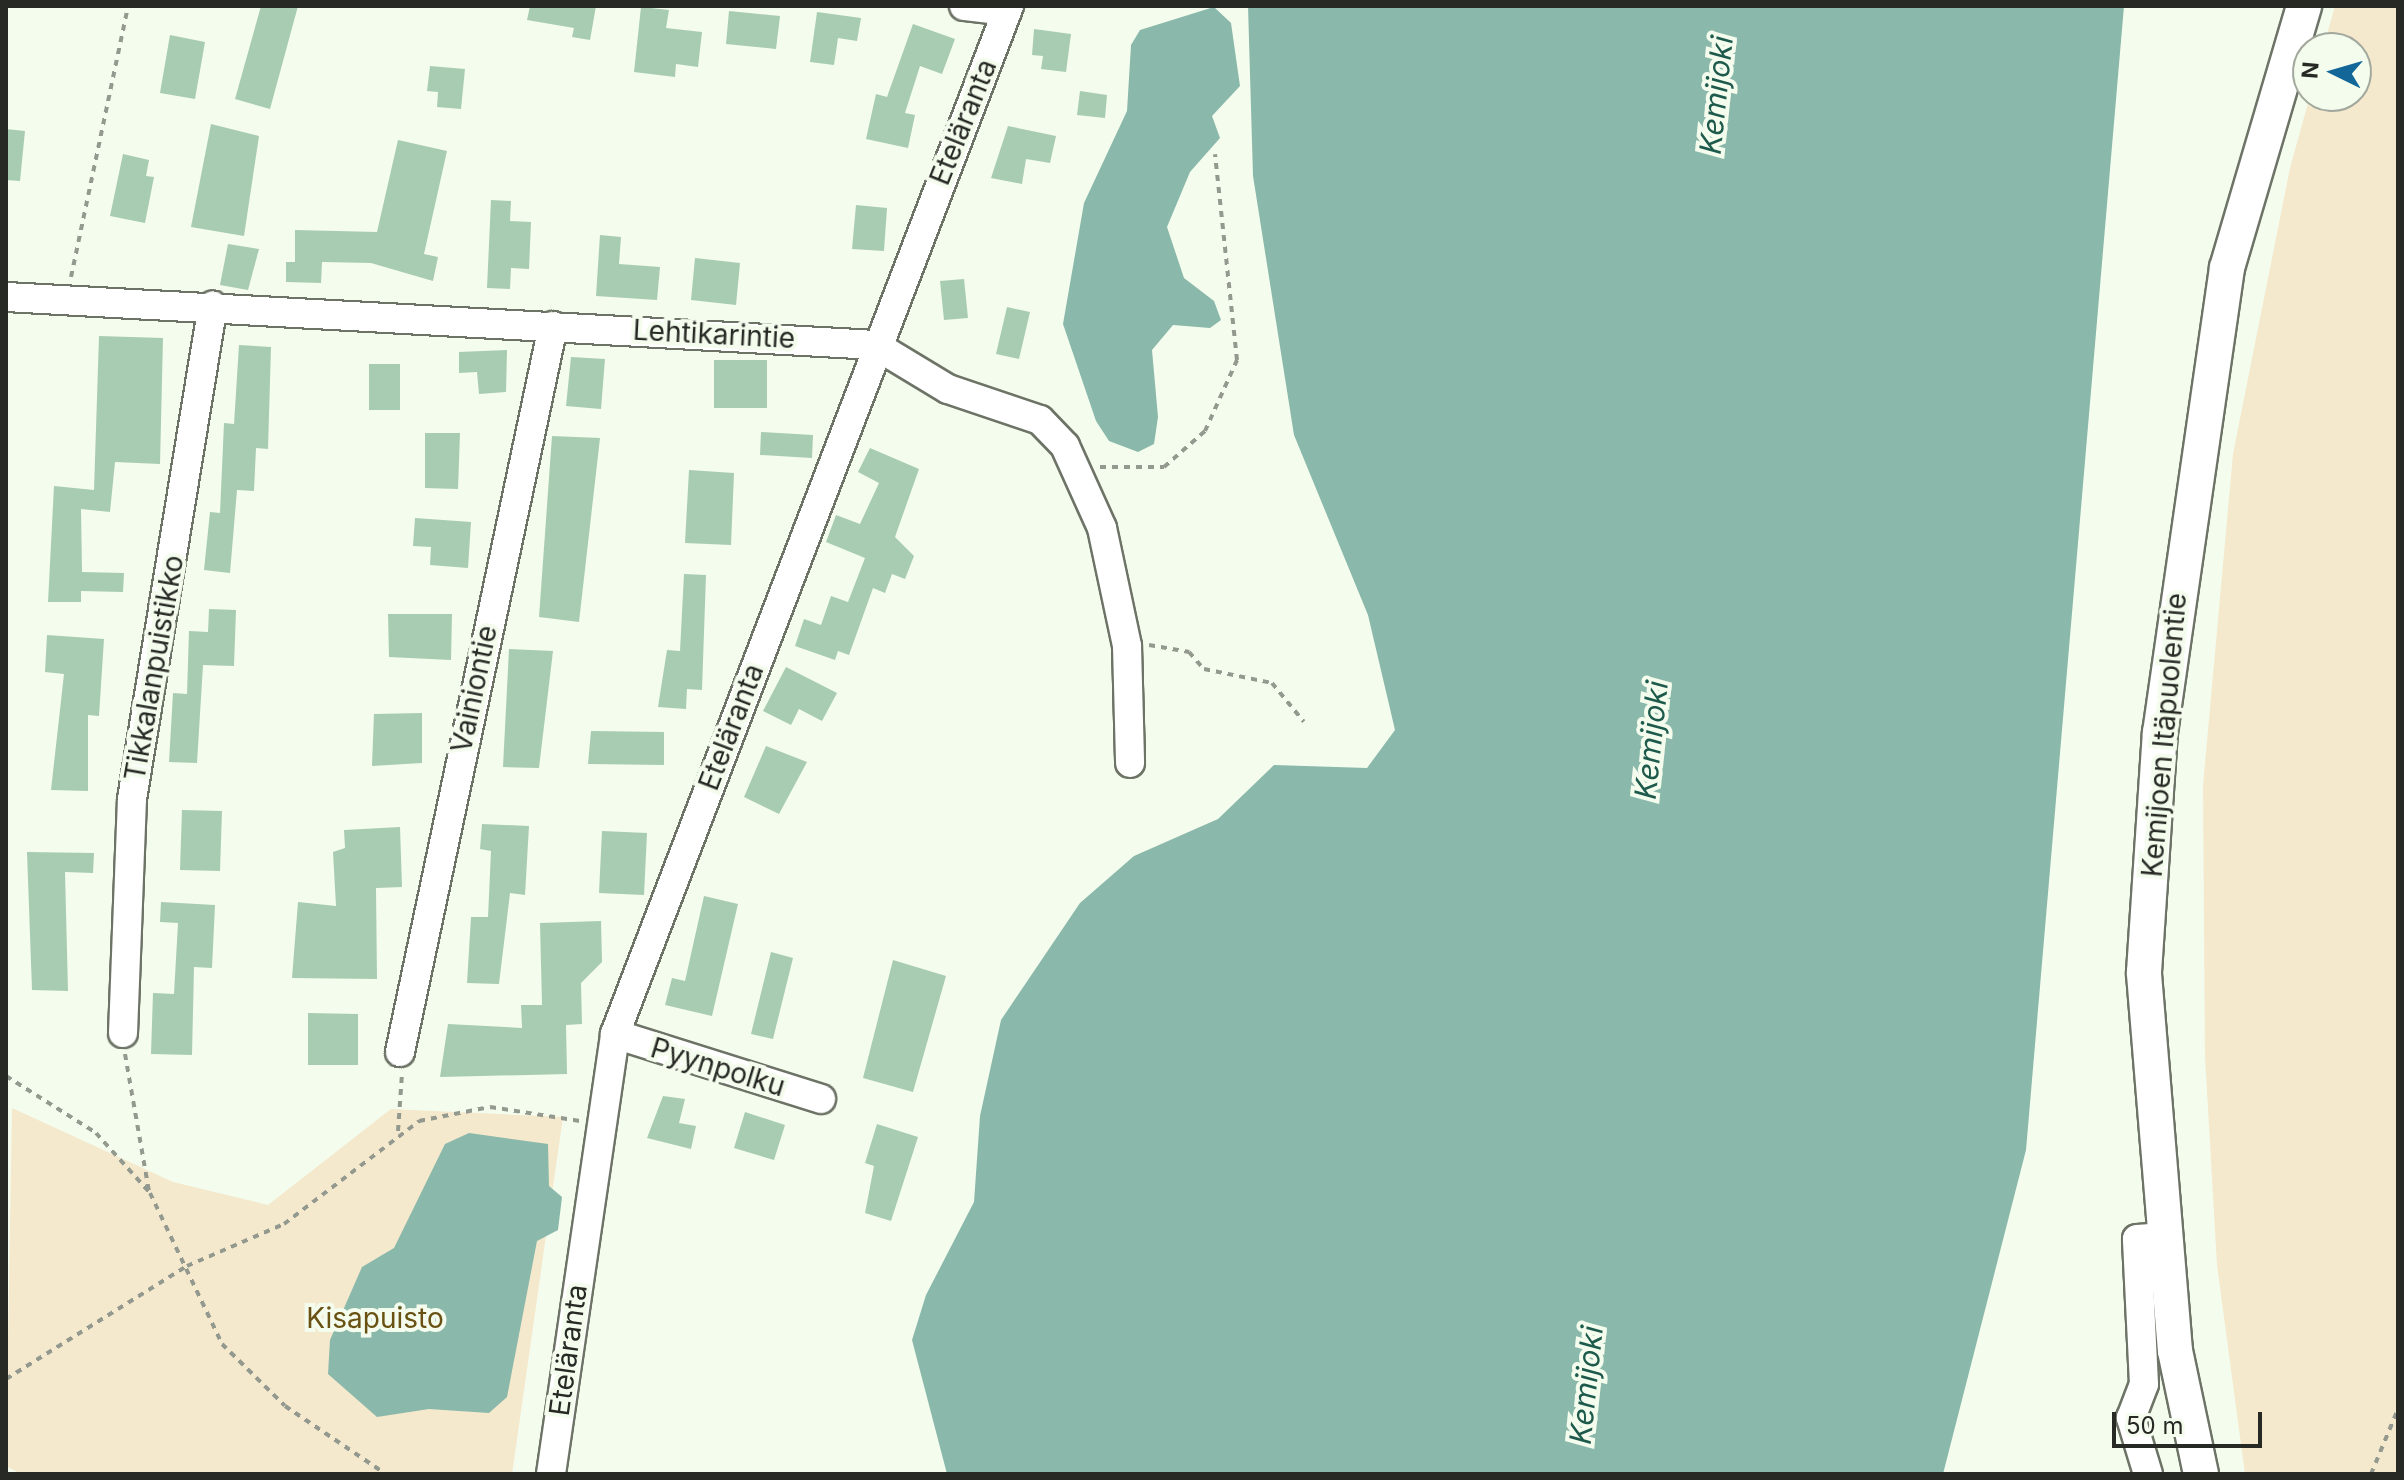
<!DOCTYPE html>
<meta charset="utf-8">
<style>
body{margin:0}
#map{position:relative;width:2404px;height:1480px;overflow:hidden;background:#f4fced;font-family:Inter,sans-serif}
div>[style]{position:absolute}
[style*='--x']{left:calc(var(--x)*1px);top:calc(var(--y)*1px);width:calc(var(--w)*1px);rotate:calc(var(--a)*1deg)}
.green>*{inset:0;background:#f4e8cd}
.water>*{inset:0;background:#8ab8ab}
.building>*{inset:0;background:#a8ccb1}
.path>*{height:4px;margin-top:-2px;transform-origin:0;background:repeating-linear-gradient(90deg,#93998e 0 6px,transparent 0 12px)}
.roads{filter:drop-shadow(2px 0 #6d7467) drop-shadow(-2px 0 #6d7467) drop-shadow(0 2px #6d7467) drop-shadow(0 -2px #6d7467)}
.minor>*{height:28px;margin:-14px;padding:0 14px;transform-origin:14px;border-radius:14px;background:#fff}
.major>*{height:34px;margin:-17px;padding:0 17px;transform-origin:17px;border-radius:17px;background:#fff}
span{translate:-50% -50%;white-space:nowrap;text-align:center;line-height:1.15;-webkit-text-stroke:8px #f4fced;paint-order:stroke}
.street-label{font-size:28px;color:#262924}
.park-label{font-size:28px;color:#685112}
.water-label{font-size:30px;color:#1d5a4c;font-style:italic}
.frame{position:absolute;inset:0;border:8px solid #262924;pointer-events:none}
.north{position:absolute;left:2292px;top:32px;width:80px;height:80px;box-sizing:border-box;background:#f4fced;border:2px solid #a2a89d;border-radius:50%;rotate:275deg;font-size:22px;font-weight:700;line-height:32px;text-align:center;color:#262924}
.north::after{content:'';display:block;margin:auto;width:28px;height:36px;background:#126798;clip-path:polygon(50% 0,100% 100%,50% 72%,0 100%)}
.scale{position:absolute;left:2112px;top:1412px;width:150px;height:36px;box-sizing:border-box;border:4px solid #262924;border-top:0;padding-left:10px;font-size:24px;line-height:28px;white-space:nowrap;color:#262924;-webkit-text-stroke:6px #f4fced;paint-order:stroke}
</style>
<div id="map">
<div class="green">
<i style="clip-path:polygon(2335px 6px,2398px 6px,2398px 1474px,2245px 1474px,2217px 1265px,2205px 1056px,2203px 786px,2233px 454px,2290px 168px,2310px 96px,2356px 96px,2356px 48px,2323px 48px)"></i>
<i style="clip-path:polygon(12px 1108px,173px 1182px,268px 1205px,391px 1109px,563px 1117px,512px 1474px,21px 1474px,6px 1466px)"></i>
</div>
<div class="water">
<i style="clip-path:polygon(1248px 6px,2124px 6px,2026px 1150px,1943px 1474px,947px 1474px,912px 1340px,926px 1295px,974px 1202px,980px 1116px,1001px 1020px,1080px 903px,1134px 856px,1218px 819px,1274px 765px,1367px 768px,1395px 730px,1368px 615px,1294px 435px,1253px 176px)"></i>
<i style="clip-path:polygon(1214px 7px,1231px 23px,1240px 86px,1212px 116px,1220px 138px,1190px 172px,1167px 227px,1184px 278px,1214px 301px,1221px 320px,1210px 328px,1173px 325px,1152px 350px,1158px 417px,1154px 444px,1138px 452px,1109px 441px,1096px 421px,1063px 324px,1084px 203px,1127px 111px,1131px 45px,1140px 30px)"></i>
<i style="clip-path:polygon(469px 1133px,548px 1144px,549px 1186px,562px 1197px,558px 1230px,537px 1241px,507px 1397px,489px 1413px,429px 1409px,377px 1417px,328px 1374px,330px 1340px,362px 1267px,394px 1248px,445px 1144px)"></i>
</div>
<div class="building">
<i style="clip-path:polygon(261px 6px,298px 6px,270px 109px,235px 99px)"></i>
<i style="clip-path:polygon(530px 6px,596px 6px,590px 40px,572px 37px,574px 28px,527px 20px)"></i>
<i style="clip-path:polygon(641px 7px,669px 10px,666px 28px,702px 32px,698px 67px,676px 64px,675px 77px,634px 72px)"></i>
<i style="clip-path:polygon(729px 11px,780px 16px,776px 49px,726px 44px)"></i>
<i style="clip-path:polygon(817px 12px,861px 18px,857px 41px,838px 38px,834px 65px,810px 62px)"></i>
<i style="clip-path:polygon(913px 24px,955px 39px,942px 74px,920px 66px,905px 113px,915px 115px,908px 148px,866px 139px,876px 94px,887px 97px)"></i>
<i style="clip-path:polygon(1034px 29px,1071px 34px,1066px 72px,1041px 69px,1043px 56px,1032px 55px)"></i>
<i style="clip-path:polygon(170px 35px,205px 42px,195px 99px,160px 93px)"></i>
<i style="clip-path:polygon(430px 66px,465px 69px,461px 109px,437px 107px,438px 92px,427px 91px)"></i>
<i style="clip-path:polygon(1080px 91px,1107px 95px,1105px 118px,1077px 115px)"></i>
<i style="clip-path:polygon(211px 124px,259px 136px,244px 236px,191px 227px)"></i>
<i style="clip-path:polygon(1008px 126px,1056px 136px,1050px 163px,1026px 159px,1022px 184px,991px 178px)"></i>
<i style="clip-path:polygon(6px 129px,25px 131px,20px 181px,6px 180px)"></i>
<i style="clip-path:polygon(398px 140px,447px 151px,424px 254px,438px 257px,433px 281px,371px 263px,322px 262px,321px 283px,286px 282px,286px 262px,295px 262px,295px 230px,377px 232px)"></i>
<i style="clip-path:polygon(123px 154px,149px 160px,146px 176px,154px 177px,145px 223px,110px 216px)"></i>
<i style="clip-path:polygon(491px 200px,511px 201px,510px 221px,531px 222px,529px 269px,511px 268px,510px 289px,487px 288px)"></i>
<i style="clip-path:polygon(856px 205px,887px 208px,884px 251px,852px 249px)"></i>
<i style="clip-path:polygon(600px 235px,621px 237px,619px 264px,660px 267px,657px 300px,596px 296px)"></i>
<i style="clip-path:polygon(228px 244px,259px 249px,248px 290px,220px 285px)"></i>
<i style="clip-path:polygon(695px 258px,740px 263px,736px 305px,691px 300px)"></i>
<i style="clip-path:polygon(964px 279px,968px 318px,944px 320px,940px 281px)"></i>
<i style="clip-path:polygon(1007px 307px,1030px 312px,1019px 359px,996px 354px)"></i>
<i style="clip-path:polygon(99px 336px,163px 338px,160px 464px,115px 462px,110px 512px,81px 509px,82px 572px,124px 573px,123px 592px,81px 591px,81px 602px,48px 602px,54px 486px,94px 490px)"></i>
<i style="clip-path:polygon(239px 345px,271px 347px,268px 449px,256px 448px,254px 491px,237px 490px,230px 573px,204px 570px,210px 512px,220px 513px,224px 423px,234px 424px)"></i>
<i style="clip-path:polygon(507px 350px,506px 392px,479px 394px,477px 372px,459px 373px,459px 352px)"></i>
<i style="clip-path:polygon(571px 357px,605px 359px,601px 409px,566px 406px)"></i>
<i style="clip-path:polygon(714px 360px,767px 360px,767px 408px,714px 408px)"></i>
<i style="clip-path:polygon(369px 364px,400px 364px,400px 410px,369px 410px)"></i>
<i style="clip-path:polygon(761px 432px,813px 435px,812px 458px,760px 455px)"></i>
<i style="clip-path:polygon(425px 433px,460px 433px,458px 489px,425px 488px)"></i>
<i style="clip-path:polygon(552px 436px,600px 438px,579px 622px,539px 617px)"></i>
<i style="clip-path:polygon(870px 448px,919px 469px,895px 537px,914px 556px,905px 579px,892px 574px,885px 593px,873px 588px,849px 655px,838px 651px,835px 660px,795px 646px,804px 619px,821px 625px,831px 596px,848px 602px,865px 558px,826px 542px,836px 515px,860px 524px,879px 483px,858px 472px)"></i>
<i style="clip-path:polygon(689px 470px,734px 473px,731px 545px,685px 543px)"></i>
<i style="clip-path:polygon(415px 518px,471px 522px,468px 568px,430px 565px,431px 547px,413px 546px)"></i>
<i style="clip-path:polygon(684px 574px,706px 575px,702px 690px,687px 689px,686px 709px,658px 707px,667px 650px,680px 651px)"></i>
<i style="clip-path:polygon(209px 609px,236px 610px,234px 666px,203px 665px,197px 763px,169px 762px,173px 693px,187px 694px,189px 631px,208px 632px)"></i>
<i style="clip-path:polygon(388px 614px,452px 614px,451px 660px,389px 657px)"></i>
<i style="clip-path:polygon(47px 635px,104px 639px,99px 716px,88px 715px,88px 791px,51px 790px,64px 674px,45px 672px)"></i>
<i style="clip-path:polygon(509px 649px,553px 651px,539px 768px,503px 767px)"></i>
<i style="clip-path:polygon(786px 667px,837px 693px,822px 721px,799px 709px,791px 725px,763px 711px)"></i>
<i style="clip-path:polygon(422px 713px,422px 763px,372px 766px,374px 714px)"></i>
<i style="clip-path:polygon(591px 731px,664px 732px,664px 765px,588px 764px)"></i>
<i style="clip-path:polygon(766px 746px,807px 762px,779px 814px,744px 797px)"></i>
<i style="clip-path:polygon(182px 810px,222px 811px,220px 871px,180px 870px)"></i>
<i style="clip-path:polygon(482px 824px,529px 826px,525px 895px,510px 893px,499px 984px,467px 983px,471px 917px,488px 917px,491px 851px,480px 849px)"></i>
<i style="clip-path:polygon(400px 827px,402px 887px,376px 888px,377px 979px,292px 978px,298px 902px,336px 906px,333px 852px,345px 848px,344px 830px)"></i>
<i style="clip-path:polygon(602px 831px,647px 833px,644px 895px,599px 893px)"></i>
<i style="clip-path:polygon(27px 852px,94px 853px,93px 873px,65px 872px,68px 991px,32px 990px)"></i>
<i style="clip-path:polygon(704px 896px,738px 904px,712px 1016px,665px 1005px,672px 978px,685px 981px)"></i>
<i style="clip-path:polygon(161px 902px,215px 905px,212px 968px,194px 967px,192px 1055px,151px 1054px,153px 993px,174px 994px,178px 923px,160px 922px)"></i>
<i style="clip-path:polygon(601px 921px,602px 962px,581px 983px,582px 1024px,566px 1025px,567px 1074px,440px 1077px,448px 1024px,522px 1028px,521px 1005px,542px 1005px,540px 923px)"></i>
<i style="clip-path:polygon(771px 952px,793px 958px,773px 1039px,751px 1034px)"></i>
<i style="clip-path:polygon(893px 960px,946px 976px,913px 1092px,863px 1078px)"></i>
<i style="clip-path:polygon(308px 1013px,358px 1014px,358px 1065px,308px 1065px)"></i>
<i style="clip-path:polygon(663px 1096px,685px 1099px,679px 1123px,696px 1126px,691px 1149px,647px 1138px)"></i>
<i style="clip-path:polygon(745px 1112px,785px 1125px,774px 1160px,734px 1148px)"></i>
<i style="clip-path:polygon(877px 1124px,918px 1137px,891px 1221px,865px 1213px,874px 1166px,865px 1163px)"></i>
</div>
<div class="path">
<i style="--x:71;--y:277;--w:277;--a:-78.1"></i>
<i style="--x:1100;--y:467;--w:64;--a:0"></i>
<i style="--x:1164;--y:467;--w:55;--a:-41.3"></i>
<i style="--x:1205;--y:431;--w:78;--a:-65.7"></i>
<i style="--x:1237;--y:360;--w:207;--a:-96.1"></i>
<i style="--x:1149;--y:645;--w:41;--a:9.9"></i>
<i style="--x:1189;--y:652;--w:23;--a:49"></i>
<i style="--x:1204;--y:669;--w:69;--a:11.6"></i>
<i style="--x:1272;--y:683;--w:50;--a:50.6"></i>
<i style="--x:125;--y:1054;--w:139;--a:80.1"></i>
<i style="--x:6;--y:1076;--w:107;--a:32.3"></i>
<i style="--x:96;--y:1133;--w:81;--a:48"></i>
<i style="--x:150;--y:1193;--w:167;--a:64.5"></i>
<i style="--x:222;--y:1344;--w:88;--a:44.5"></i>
<i style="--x:285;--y:1406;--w:122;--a:34"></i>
<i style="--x:398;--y:1131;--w:57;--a:-86"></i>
<i style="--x:6;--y:1379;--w:213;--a:-32"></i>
<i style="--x:187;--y:1266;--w:106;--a:-23.4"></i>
<i style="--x:284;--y:1224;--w:170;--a:-37.3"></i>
<i style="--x:419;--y:1121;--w:72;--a:-11.2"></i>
<i style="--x:490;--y:1107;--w:91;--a:8.8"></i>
<i style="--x:2371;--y:1474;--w:70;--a:-67.4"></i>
</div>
<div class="roads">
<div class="minor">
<i style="--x:964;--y:6;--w:43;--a:6.6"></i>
<i style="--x:6;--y:297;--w:870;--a:3.16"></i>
<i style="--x:875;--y:345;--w:85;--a:31.1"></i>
<i style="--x:948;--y:389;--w:97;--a:18.6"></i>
<i style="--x:1040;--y:420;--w:36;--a:46"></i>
<i style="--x:1065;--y:446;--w:90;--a:65.7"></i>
<i style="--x:1102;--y:528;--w:121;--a:78"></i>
<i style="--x:1127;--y:646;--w:117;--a:88.5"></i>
<i style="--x:123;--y:1033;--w:234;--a:-87.8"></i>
<i style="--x:132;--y:799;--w:500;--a:-80.7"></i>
<i style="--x:615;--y:1034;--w:216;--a:17.5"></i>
<i style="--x:400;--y:1052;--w:742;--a:-78.1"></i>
<i style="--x:551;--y:1474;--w:445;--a:-81.7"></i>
<i style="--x:615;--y:1034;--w:1101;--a:-69.03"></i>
<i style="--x:2148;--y:1474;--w:59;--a:-106.9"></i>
<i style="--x:2131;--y:1418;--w:36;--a:-69"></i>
<i style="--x:2144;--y:1384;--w:145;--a:-92.8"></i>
<i style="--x:2137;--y:1239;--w:29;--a:-4"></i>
</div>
<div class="major">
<i style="--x:2201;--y:1474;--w:126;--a:-101.9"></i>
<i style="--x:2175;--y:1351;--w:380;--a:-94.7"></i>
<i style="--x:2144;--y:972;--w:240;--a:-86.2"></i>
<i style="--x:2160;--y:733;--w:470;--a:-81.8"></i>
<i style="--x:2227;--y:268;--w:273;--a:-73.6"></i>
</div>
</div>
<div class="street-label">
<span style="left:963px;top:122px;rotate:-68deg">Eteläranta</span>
<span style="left:714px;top:334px;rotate:3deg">Lehtikarintie</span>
<span style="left:154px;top:668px;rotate:-80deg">Tikkalanpuistikko</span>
<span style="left:474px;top:689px;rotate:-78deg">Vainiontie</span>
<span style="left:731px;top:727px;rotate:-69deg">Eteläranta</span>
<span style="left:2164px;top:735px;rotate:-85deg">Kemijoen Itäpuolentie</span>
<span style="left:718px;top:1067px;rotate:17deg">Pyynpolku</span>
<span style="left:568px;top:1350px;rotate:-82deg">Eteläranta</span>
</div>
<div class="park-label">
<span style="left:375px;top:1318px">Kisapuisto</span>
</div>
<div class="water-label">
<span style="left:1716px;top:95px;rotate:-84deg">Kemijoki</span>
<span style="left:1651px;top:740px;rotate:-84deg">Kemijoki</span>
<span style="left:1586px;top:1385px;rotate:-84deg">Kemijoki</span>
</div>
<div class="frame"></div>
<div class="north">N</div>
<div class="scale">50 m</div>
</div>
